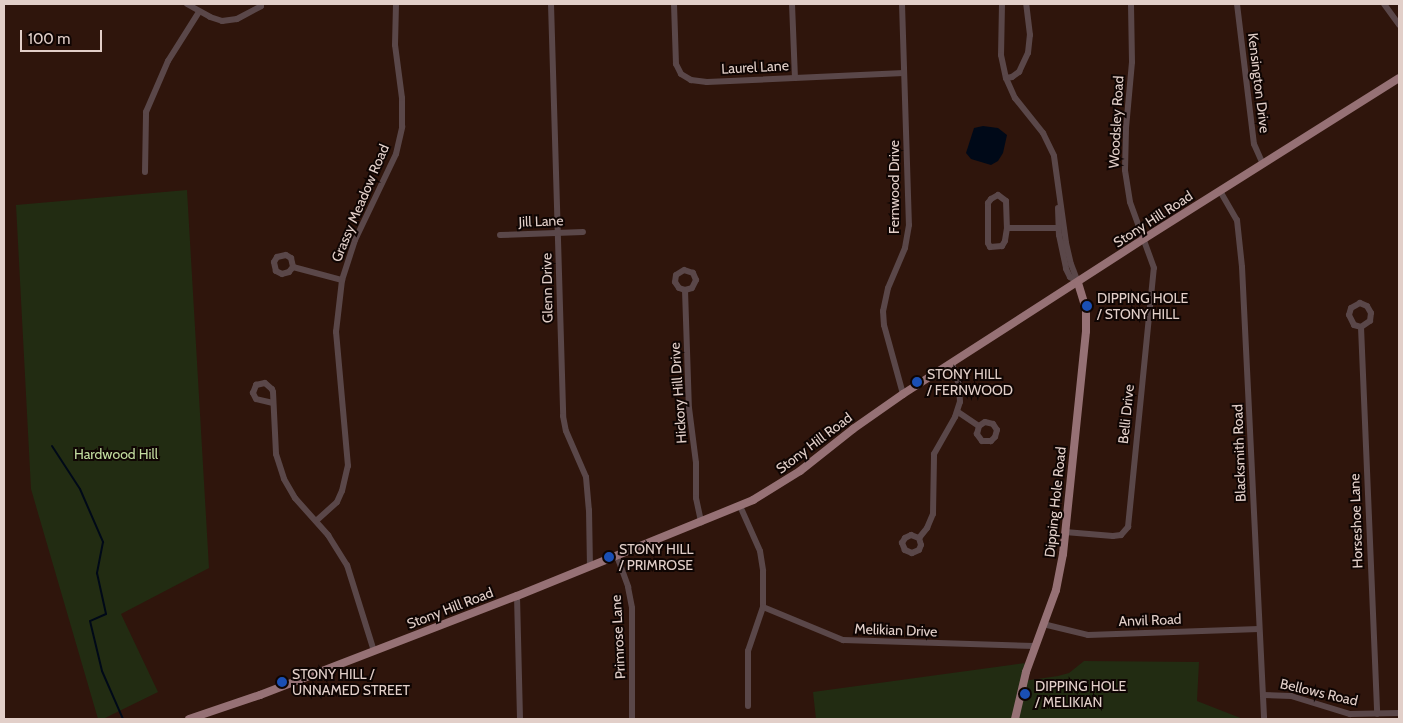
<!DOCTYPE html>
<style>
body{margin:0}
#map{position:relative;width:1403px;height:723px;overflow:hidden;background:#2f150c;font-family:Cabin,sans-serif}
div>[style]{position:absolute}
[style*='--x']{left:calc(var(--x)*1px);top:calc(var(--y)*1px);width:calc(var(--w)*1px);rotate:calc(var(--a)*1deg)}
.green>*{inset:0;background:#222c12}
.water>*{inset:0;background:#000918}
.stream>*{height:2px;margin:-1px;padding:0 1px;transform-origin:1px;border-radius:1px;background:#000918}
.minor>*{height:6px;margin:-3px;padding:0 3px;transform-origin:3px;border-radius:3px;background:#5a4749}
.major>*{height:8px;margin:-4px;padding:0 4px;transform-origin:4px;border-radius:4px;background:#967175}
.dots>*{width:14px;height:14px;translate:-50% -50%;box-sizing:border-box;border:2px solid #0f0503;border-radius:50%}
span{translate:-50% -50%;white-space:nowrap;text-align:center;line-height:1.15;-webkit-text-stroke:4px #0f0503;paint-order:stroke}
.street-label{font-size:14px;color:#e2cfc9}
.poi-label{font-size:14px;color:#e2cfc9}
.left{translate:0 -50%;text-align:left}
.park-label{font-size:14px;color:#c3dda0}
.frame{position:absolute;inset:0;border:5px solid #e2cfc9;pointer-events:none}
.scale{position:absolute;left:20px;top:30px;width:82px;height:22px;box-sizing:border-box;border:2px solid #e2cfc9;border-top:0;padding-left:6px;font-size:15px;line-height:18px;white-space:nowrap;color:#e2cfc9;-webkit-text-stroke:4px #0f0503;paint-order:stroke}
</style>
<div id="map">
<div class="green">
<i style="clip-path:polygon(187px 190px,209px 568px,121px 614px,158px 692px,103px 719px,98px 719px,31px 489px,16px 205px)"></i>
<i style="clip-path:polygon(1084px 661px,1199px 662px,1197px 701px,1243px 719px,816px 719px,813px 692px,1025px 663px,1023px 681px,1058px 676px,1069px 673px)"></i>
</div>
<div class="water">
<i style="clip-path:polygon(983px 126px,998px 128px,1007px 135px,1003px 153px,998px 161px,991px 165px,971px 159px,966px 153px,974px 128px)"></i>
</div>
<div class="stream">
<i style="--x:52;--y:446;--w:51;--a:56.9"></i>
<i style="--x:80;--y:489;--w:58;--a:66.5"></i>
<i style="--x:103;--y:542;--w:32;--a:101"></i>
<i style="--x:97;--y:573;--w:42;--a:77.6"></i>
<i style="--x:106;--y:614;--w:17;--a:156"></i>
<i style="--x:90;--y:621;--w:51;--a:76.5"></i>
<i style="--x:102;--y:671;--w:52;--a:66.4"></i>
</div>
<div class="minor">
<i style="--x:187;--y:4;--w:26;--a:29"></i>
<i style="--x:210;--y:17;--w:13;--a:18"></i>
<i style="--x:222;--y:21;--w:15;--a:-8"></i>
<i style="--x:237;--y:19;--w:27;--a:-28"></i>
<i style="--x:261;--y:6;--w:2;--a:-90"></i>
<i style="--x:551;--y:4;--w:412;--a:88.3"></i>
<i style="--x:563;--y:416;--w:15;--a:79"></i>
<i style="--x:566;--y:431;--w:50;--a:66.5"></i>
<i style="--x:586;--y:477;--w:33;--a:85"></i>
<i style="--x:589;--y:510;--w:57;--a:89"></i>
<i style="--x:674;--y:4;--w:60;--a:88.1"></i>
<i style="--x:676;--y:64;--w:11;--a:63"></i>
<i style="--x:681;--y:74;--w:12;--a:31"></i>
<i style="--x:691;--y:80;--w:16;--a:7"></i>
<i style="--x:707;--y:82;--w:197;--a:-2.6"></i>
<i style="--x:792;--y:4;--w:74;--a:87.7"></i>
<i style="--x:902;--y:4;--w:221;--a:88.2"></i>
<i style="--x:909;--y:225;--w:23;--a:100"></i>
<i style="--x:905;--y:248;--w:43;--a:113"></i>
<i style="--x:888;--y:288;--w:24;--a:102"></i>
<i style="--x:883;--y:311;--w:14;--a:86"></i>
<i style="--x:884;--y:325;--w:72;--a:74.6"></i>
<i style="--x:1002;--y:4;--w:51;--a:91.1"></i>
<i style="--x:1001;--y:55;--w:24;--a:78"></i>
<i style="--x:1006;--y:78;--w:22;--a:66"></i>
<i style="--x:1015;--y:98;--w:45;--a:51.3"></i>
<i style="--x:1043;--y:133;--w:25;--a:64"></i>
<i style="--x:1054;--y:156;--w:88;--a:82.1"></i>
<i style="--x:1066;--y:243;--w:22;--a:77"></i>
<i style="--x:1071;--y:264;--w:19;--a:69"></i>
<i style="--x:1237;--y:4;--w:141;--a:83.1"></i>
<i style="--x:1254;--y:144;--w:22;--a:66"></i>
<i style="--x:1384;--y:4;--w:26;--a:54"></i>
<i style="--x:1006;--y:78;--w:6;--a:-9"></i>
<i style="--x:1012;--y:77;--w:9;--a:-36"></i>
<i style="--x:1019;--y:72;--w:21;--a:-65"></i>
<i style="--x:1028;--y:53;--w:18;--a:-84"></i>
<i style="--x:1030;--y:35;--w:31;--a:-97"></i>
<i style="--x:145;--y:172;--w:60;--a:-89"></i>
<i style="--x:146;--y:112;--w:56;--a:-66.7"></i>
<i style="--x:168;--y:61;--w:58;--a:-57.7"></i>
<i style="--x:1220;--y:191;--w:34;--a:60"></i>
<i style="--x:1237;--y:220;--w:47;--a:83.9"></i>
<i style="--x:1242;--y:267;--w:453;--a:87.2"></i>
<i style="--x:1058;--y:208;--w:27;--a:88"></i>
<i style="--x:1059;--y:235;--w:35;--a:78"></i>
<i style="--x:1066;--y:269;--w:9;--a:63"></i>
<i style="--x:1070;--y:277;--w:9;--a:32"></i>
<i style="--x:1007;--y:228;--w:13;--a:99"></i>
<i style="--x:1005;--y:241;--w:6;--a:121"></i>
<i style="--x:1002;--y:246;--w:12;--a:175"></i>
<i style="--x:990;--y:247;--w:4;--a:-117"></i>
<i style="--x:988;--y:243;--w:40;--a:-90"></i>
<i style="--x:988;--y:203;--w:5;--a:-53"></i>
<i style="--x:991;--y:199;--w:8;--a:-30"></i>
<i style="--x:998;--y:195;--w:10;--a:37"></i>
<i style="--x:1006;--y:201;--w:27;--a:88"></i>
<i style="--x:1007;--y:228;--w:51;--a:0"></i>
<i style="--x:500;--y:235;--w:83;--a:-2.1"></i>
<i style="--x:293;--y:267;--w:6;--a:129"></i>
<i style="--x:289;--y:272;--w:7;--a:164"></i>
<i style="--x:282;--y:274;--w:7;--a:-153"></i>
<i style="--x:276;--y:271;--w:9;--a:-103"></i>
<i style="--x:274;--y:262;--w:6;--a:-59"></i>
<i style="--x:277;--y:257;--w:9;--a:-13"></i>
<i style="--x:286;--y:255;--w:6;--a:31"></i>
<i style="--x:291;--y:258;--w:9;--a:77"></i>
<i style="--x:293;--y:267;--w:51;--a:14.9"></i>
<i style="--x:685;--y:290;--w:7;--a:-16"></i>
<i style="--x:692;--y:288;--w:9;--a:-63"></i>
<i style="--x:696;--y:280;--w:8;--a:-113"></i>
<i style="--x:693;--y:273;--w:9;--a:-162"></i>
<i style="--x:684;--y:270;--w:9;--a:148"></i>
<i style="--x:676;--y:275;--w:7;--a:98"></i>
<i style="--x:675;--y:282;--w:7;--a:56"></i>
<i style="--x:679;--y:288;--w:6;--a:18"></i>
<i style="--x:685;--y:290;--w:118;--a:88.1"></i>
<i style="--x:689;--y:408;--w:55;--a:82.7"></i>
<i style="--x:696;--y:463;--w:35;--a:90"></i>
<i style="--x:696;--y:498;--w:25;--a:78"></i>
<i style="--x:1361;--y:327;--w:11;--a:-34"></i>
<i style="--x:1370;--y:321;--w:8;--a:-83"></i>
<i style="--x:1371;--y:313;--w:8;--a:-120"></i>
<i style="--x:1367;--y:306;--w:8;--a:-157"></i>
<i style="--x:1360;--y:303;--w:10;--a:151"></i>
<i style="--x:1351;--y:308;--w:7;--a:106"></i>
<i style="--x:1349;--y:315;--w:11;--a:63"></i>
<i style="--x:1354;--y:325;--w:7;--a:16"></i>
<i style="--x:1361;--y:327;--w:387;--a:87.6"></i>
<i style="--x:273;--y:403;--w:17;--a:-167"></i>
<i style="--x:256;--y:399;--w:7;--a:-117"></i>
<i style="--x:253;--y:393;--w:9;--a:-69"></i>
<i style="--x:256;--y:385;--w:9;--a:-13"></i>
<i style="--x:265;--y:383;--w:9;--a:41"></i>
<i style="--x:272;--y:389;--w:3;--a:72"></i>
<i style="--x:273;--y:392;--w:62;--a:87.2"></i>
<i style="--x:276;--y:454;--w:26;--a:72"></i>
<i style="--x:284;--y:479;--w:22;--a:60"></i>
<i style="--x:295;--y:498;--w:50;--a:48.3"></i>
<i style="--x:328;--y:535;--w:36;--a:58"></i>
<i style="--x:347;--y:565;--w:90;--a:72.6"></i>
<i style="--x:958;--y:412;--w:25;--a:34"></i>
<i style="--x:979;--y:426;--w:7;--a:-34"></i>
<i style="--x:985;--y:422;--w:8;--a:14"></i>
<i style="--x:993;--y:424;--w:7;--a:56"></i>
<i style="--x:997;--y:430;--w:7;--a:106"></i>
<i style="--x:995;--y:437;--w:6;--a:135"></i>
<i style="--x:991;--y:441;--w:9;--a:180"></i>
<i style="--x:982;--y:441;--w:9;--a:-126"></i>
<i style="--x:977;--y:434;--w:8;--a:-76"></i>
<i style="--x:740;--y:506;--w:49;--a:66"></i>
<i style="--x:760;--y:551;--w:20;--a:81"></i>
<i style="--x:763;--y:571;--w:36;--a:90"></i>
<i style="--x:763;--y:607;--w:46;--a:108.8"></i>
<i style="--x:748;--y:651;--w:55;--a:90"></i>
<i style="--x:316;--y:521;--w:28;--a:-42"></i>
<i style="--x:337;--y:502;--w:12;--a:-66"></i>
<i style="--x:342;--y:491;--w:26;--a:-77"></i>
<i style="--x:348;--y:466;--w:135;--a:-95.1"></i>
<i style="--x:336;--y:332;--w:52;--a:-83.4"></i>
<i style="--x:342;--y:280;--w:42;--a:-72"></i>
<i style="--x:355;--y:240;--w:95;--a:-64.5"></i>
<i style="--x:396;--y:154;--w:28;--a:-77"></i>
<i style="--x:402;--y:127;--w:29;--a:-90"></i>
<i style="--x:402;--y:98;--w:53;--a:-97.5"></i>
<i style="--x:395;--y:45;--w:41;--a:-88.6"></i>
<i style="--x:1065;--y:532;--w:48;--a:4.8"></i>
<i style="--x:1113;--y:536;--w:8;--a:-7"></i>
<i style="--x:1121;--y:535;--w:11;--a:-49"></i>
<i style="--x:1128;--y:527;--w:260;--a:-84.3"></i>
<i style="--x:1154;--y:268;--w:70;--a:-110"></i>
<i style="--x:1130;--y:202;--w:32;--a:-99"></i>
<i style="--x:1125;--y:170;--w:42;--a:-88.6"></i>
<i style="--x:1126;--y:128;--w:66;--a:-84.8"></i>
<i style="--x:1132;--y:62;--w:58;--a:-91"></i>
<i style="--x:919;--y:538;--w:7;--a:74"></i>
<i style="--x:921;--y:545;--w:5;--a:112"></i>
<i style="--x:919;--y:550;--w:8;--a:157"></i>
<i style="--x:912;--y:553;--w:8;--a:-157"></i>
<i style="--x:905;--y:550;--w:8;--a:-113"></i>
<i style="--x:902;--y:543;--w:6;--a:-59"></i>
<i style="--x:905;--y:538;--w:7;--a:-27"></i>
<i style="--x:911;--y:535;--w:9;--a:21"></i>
<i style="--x:919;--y:538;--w:13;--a:-51"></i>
<i style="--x:927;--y:528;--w:15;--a:-67"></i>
<i style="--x:933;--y:514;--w:60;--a:-89"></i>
<i style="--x:934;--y:454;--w:43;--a:-60.4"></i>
<i style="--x:955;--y:417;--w:16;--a:-72"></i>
<i style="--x:960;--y:402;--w:17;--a:-93"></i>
<i style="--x:959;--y:385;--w:23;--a:-108"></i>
<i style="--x:617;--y:556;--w:33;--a:70"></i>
<i style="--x:628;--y:587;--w:21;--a:79"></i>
<i style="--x:632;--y:608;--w:111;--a:90"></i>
<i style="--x:517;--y:596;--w:123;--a:88.6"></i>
<i style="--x:763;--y:607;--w:87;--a:22.4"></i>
<i style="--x:843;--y:640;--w:191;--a:1.8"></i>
<i style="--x:1043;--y:624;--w:46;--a:13.7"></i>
<i style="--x:1088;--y:635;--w:171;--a:-2"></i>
<i style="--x:1263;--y:695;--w:28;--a:2"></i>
<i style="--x:1291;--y:696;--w:62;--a:17"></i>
<i style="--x:1350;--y:714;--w:49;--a:-1.2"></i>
</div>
<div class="major">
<i style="--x:189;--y:719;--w:75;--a:-18.7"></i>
<i style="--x:260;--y:695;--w:275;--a:-21.1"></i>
<i style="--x:517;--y:596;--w:255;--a:-22.1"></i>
<i style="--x:753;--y:500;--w:55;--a:-31.7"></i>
<i style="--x:800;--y:471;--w:68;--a:-38.4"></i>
<i style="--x:853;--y:429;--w:61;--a:-35"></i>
<i style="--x:903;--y:394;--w:288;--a:-32.8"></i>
<i style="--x:1145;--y:238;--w:300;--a:-32.2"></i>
<i style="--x:1015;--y:719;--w:48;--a:-76.8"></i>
<i style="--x:1026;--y:672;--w:87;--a:-69.9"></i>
<i style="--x:1056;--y:590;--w:37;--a:-79"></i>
<i style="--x:1063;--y:554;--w:224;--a:-84.1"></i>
<i style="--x:1086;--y:331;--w:22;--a:-90"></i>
<i style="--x:1086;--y:309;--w:28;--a:-107"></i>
</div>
<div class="dots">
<i style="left:1087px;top:306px;background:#1a4fb4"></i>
<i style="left:917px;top:382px;background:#1a4fb4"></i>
<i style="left:609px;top:557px;background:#1a4fb4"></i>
<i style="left:282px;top:682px;background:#1a4fb4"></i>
<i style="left:1025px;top:694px;background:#1a4fb4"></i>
</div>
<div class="street-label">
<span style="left:755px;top:67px;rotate:-3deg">Laurel Lane</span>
<span style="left:1259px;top:83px;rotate:83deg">Kensington Drive</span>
<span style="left:1116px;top:122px;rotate:-87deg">Woodsley Road</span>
<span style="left:894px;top:187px;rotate:-90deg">Fernwood Drive</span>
<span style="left:360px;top:203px;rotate:-67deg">Grassy Meadow Road</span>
<span style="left:1153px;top:219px;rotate:-33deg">Stony Hill Road</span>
<span style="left:541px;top:221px;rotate:-2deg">Jill Lane</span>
<span style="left:547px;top:288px;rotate:-91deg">Glenn Drive</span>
<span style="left:678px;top:393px;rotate:-94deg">Hickory Hill Drive</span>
<span style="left:1126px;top:414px;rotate:-84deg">Belli Drive</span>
<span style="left:814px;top:443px;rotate:-37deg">Stony Hill Road</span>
<span style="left:1239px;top:453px;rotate:-92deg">Blacksmith Road</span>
<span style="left:1055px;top:502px;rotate:-84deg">Dipping Hole Road</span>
<span style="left:1356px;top:521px;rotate:-92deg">Horseshoe Lane</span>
<span style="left:450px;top:608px;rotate:-21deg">Stony Hill Road</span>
<span style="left:1150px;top:620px;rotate:-2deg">Anvil Road</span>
<span style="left:896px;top:630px;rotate:2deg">Melikian Drive</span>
<span style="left:618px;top:637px;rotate:-93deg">Primrose Lane</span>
<span style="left:1319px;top:692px;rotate:13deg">Bellows Road</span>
</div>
<div class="poi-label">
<span class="left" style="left:1097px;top:306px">DIPPING HOLE<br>/ STONY HILL</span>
<span class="left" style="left:927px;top:382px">STONY HILL<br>/ FERNWOOD</span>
<span class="left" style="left:619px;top:557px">STONY HILL<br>/ PRIMROSE</span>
<span class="left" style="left:292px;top:682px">STONY HILL /<br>UNNAMED STREET</span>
<span class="left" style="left:1035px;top:694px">DIPPING HOLE<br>/ MELIKIAN</span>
</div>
<div class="park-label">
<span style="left:116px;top:454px">Hardwood Hill</span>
</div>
<div class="frame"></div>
<div class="scale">100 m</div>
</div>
